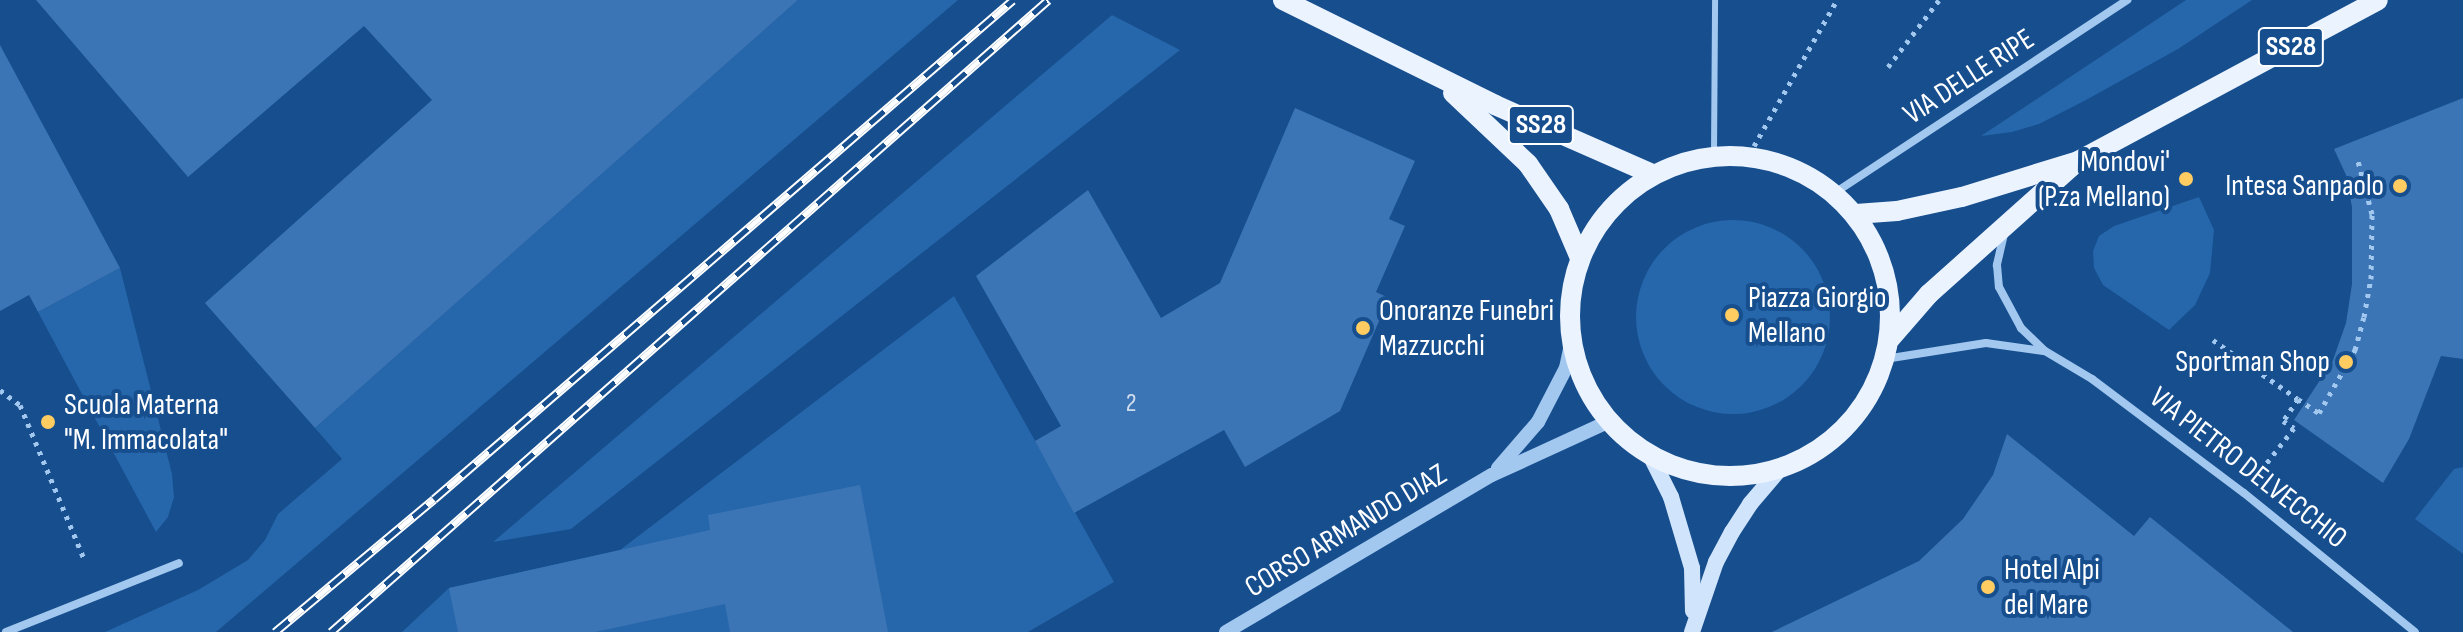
<!DOCTYPE html>
<style>
body{margin:0}
#map{position:relative;width:2463px;height:632px;overflow:hidden;background:#164e8e;font-family:"Sofia Sans Condensed",sans-serif}
div>[style]{position:absolute}
[style*='--x']{left:calc(var(--x)*1px);top:calc(var(--y)*1px);width:calc(var(--w)*1px);rotate:calc(var(--a)*1deg)}
.green>*{inset:0;background:#2666ab}
.round{border-radius:50%}
.building>*{inset:0;background:#3b75b5}
.path>*{height:5px;margin-top:-2.5px;transform-origin:0;background:repeating-linear-gradient(90deg,#a2c8f0 0 4px,transparent 0 10px)}
.service>*{height:6px;margin:-3px;padding:0 3px;transform-origin:3px;border-radius:3px;background:#a2c8f0}
.minor>*{height:8px;margin:-4px;padding:0 4px;transform-origin:4px;border-radius:4px;background:#a2c8f0}
.tertiary>*{height:14px;margin:-7px;padding:0 7px;transform-origin:7px;border-radius:7px;background:#a2c8f0}
.secondary>*{height:16px;margin:-8px;padding:0 8px;transform-origin:8px;border-radius:8px;background:#d0e4fb}
.primary>*{height:20px;margin:-10px;padding:0 10px;transform-origin:10px;border-radius:10px;background:#ebf3ff}
.primary>.ring{margin:-10px;padding:0;box-sizing:content-box;background:none;border:20px solid #ebf3ff;border-radius:50%}
.rail>*{height:9px;margin-top:-4.5px;transform-origin:0;background:repeating-linear-gradient(90deg,#164e8e 0 18px,#fff 0 36px);box-sizing:border-box;border-block:2px solid #fff}
.dots>*{width:22px;height:22px;translate:-50% -50%;box-sizing:border-box;border:4px solid #164e8e;border-radius:50%}
span{translate:-50% -50%;white-space:nowrap;text-align:center;line-height:1.15;-webkit-text-stroke:8px #164e8e;paint-order:stroke}
.number-label{font-size:26px;color:#cedcec}
.number-label span{-webkit-text-stroke-width:0}
.shield-label span{padding:2px 6px;background:#164e8e;border:2px solid;border-radius:6px;-webkit-text-stroke-width:0}
.shield-label{font-size:28px;color:#fff;font-weight:700}
.street-label{font-size:30px;color:#fff}
.poi-label{font-size:30px;color:#fff}
.right{translate:-100% -50%;text-align:right}
.left{translate:0 -50%;text-align:left}
</style>
<div id="map">
<div class="green">
<i style="clip-path:polygon(798px 0,958px 0,216px 632px,105px 632px,198px 590px,248px 560px,265px 540px,278px 514px,342px 459px,315px 428px)"></i>
<i style="clip-path:polygon(2186px 0,2252px 0,2178px 49px,2086px 100px,2039px 124px,2012px 132px,1981px 136px)"></i>
<i style="clip-path:polygon(1112px 15px,1180px 50px,571px 529px,493px 542px)"></i>
<i style="clip-path:polygon(2199px 197px,2214px 230px,2210px 273px,2195px 305px,2169px 330px,2103px 285px,2094px 268px,2093px 251px,2099px 236px,2114px 226px)"></i>
<i class="round" style="left:1636px;top:220px;width:194px;height:194px"></i>
<i style="clip-path:polygon(120px 268px,172px 474px,174px 497px,168px 517px,156px 532px,38px 312px)"></i>
<i style="clip-path:polygon(954px 296px,1114px 582px,1028px 632px,402px 632px,449px 588px,620px 550px)"></i>
<i style="clip-path:polygon(2463px 467px,2463px 554px,2415px 519px,2454px 469px)"></i>
</div>
<div class="building">
<i style="clip-path:polygon(36px 0,798px 0,315px 428px,205px 303px,432px 100px,364px 26px,188px 177px)"></i>
<i style="clip-path:polygon(0 45px,120px 268px,38px 312px,29px 295px,0 311px)"></i>
<i style="clip-path:polygon(2463px 98px,2463px 359px,2441px 356px,2409px 439px,2383px 483px,2294px 420px,2333px 360px,2346px 323px,2352px 284px,2352px 207px,2346px 175px,2334px 149px)"></i>
<i style="clip-path:polygon(1295px 108px,1415px 161px,1389px 219px,1405px 226px,1376px 292px,1389px 298px,1340px 411px,1245px 467px,1224px 430px,1074px 513px,1035px 441px,1061px 426px,976px 276px,1088px 190px,1161px 318px,1220px 283px)"></i>
<i style="clip-path:polygon(2007px 434px,2134px 536px,2150px 517px,2293px 632px,1772px 632px,1919px 561px,1963px 519px,1993px 475px)"></i>
<i style="clip-path:polygon(860px 485px,888px 632px,730px 632px,725px 604px,595px 632px,458px 632px,449px 588px,710px 530px,708px 515px)"></i>
</div>
<div class="path">
<i style="--x:1888;--y:67;--w:84;--a:-52.7"></i>
<i style="--x:1754;--y:146;--w:168;--a:-60.4"></i>
<i style="--x:2213;--y:340;--w:103;--a:34.8"></i>
<i style="--x:2298;--y:399;--w:27;--a:124"></i>
<i style="--x:2283;--y:421;--w:13;--a:32"></i>
<i style="--x:2294;--y:428;--w:46;--a:127.9"></i>
<i style="--x:0;--y:390;--w:25;--a:37"></i>
<i style="--x:20;--y:405;--w:169;--a:67.4"></i>
<i style="--x:2298;--y:399;--w:25;--a:34"></i>
<i style="--x:2319;--y:413;--w:73;--a:-60.3"></i>
<i style="--x:2355;--y:350;--w:34;--a:-75"></i>
<i style="--x:2364;--y:317;--w:39;--a:-80"></i>
<i style="--x:2371;--y:279;--w:65;--a:-89.1"></i>
<i style="--x:2372;--y:214;--w:55;--a:-104.8"></i>
</div>
<div class="service">
<i style="--x:1714;--y:155;--w:155;--a:-89.6"></i>
</div>
<div class="minor">
<i style="--x:1836;--y:192;--w:349;--a:-33.4"></i>
<i style="--x:2004;--y:234;--w:32;--a:103"></i>
<i style="--x:1997;--y:265;--w:22;--a:85"></i>
<i style="--x:1999;--y:287;--w:47;--a:61.8"></i>
<i style="--x:2021;--y:328;--w:33;--a:44"></i>
<i style="--x:2045;--y:351;--w:55;--a:30.8"></i>
<i style="--x:2092;--y:379;--w:190;--a:36.9"></i>
<i style="--x:2244;--y:493;--w:220;--a:39.1"></i>
<i style="--x:1885;--y:359;--w:102;--a:-9"></i>
<i style="--x:1986;--y:343;--w:58;--a:8"></i>
<i style="--x:6;--y:632;--w:186;--a:-21.7"></i>
</div>
<div class="tertiary">
<i style="--x:1498;--y:468;--w:61;--a:-49"></i>
<i style="--x:1538;--y:422;--w:61;--a:-62.6"></i>
<i style="--x:1566;--y:368;--w:25;--a:-78"></i>
<i style="--x:1226;--y:632;--w:309;--a:-30.6"></i>
<i style="--x:1492;--y:475;--w:128;--a:-24.6"></i>
</div>
<div class="secondary">
<i style="--x:1651;--y:457;--w:45;--a:63.4"></i>
<i style="--x:1671;--y:497;--w:74;--a:73.5"></i>
<i style="--x:1692;--y:568;--w:43;--a:88.7"></i>
<i style="--x:1692;--y:632;--w:74;--a:-71.1"></i>
<i style="--x:1716;--y:562;--w:34;--a:-62"></i>
<i style="--x:1732;--y:532;--w:33;--a:-57"></i>
<i style="--x:1750;--y:504;--w:45;--a:-49.5"></i>
</div>
<div class="primary">
<i style="--x:1283;--y:0;--w:237;--a:26.3"></i>
<i style="--x:1495;--y:105;--w:171;--a:23.7"></i>
<i style="--x:1453;--y:93;--w:103;--a:43.4"></i>
<i style="--x:1528;--y:164;--w:55;--a:55.4"></i>
<i style="--x:1559;--y:209;--w:53;--a:66.8"></i>
<i class="ring" style="left:1570px;top:156px;width:300px;height:300px"></i>
<i style="--x:1856;--y:214;--w:41;--a:-4.2"></i>
<i style="--x:1897;--y:211;--w:66;--a:-12.2"></i>
<i style="--x:1962;--y:197;--w:121;--a:-17.2"></i>
<i style="--x:2078;--y:161;--w:340;--a:-28.2"></i>
<i style="--x:1890;--y:339;--w:60;--a:-49.1"></i>
<i style="--x:1929;--y:294;--w:192;--a:-41.8"></i>
</div>
<div class="rail">
<i style="--x:275;--y:632;--w:207;--a:-39.9"></i>
<i style="--x:434;--y:499;--w:764;--a:-40.76"></i>
<i style="--x:331;--y:632;--w:956;--a:-41.39"></i>
</div>
<div class="dots">
<i style="left:2186px;top:179px;background:#ffcc61"></i>
<i style="left:2400px;top:186px;background:#ffcc61"></i>
<i style="left:1732px;top:315px;background:#ffcc61"></i>
<i style="left:1363px;top:328px;background:#ffcc61"></i>
<i style="left:2346px;top:362px;background:#ffcc61"></i>
<i style="left:48px;top:422px;background:#ffcc61"></i>
<i style="left:1988px;top:587px;background:#ffcc61"></i>
</div>
<div class="number-label">
<span style="left:1131px;top:404px">2</span>
</div>
<div class="shield-label">
<span style="left:2291px;top:47px">SS28</span>
<span style="left:1541px;top:125px">SS28</span>
</div>
<div class="street-label">
<span style="left:1969px;top:77px;rotate:-33deg">VIA DELLE RIPE</span>
<span style="left:2248px;top:468px;rotate:38deg">VIA PIETRO DELVECCHIO</span>
<span style="left:1346px;top:531px;rotate:-31deg">CORSO ARMANDO DIAZ</span>
</div>
<div class="poi-label">
<span class="right" style="left:2170px;top:179px">Mondovi'<br>(P.za Mellano)</span>
<span class="right" style="left:2384px;top:186px">Intesa Sanpaolo</span>
<span class="left" style="left:1748px;top:315px">Piazza Giorgio<br>Mellano</span>
<span class="left" style="left:1379px;top:328px">Onoranze Funebri<br>Mazzucchi</span>
<span class="right" style="left:2330px;top:362px">Sportman Shop</span>
<span class="left" style="left:64px;top:422px">Scuola Materna<br>"M. Immacolata"</span>
<span class="left" style="left:2004px;top:587px">Hotel Alpi<br>del Mare</span>
</div>
</div>
